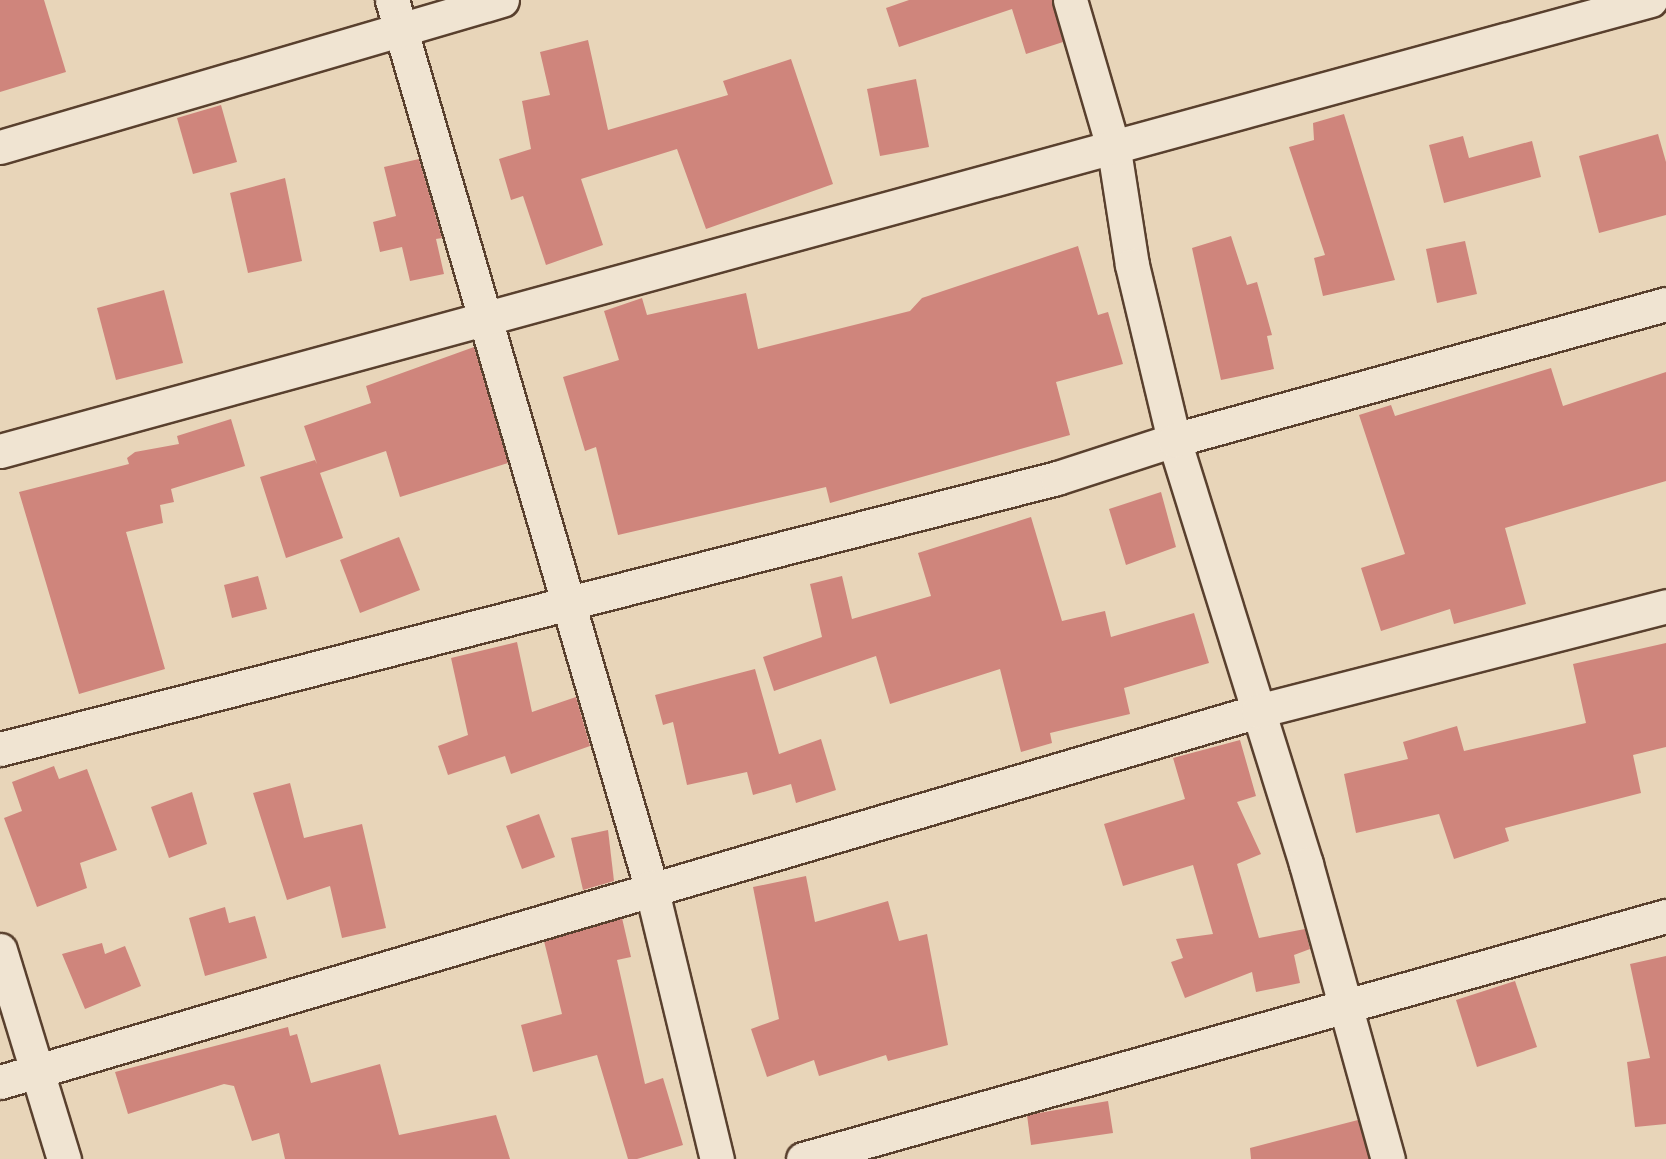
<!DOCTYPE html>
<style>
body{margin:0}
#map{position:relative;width:1666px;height:1159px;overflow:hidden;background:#e8d5b9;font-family:"Gentium Book Plus",serif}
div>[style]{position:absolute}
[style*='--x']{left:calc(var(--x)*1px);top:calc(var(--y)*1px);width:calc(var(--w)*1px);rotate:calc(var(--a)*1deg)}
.building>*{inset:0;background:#cf857c}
.roads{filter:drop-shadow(2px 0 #59402e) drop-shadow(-2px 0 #59402e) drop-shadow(0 2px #59402e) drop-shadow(0 -2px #59402e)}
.minor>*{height:33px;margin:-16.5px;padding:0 16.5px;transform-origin:16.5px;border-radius:16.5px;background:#f0e4d2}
span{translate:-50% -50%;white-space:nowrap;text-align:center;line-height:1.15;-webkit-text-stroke:5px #f0e4d2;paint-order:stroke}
</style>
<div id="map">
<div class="building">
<i style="clip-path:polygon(0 0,44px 0,66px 72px,0 92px)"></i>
<i style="clip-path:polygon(909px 0,1052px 0,1063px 42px,1026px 54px,1012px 9px,899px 47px,886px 8px)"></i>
<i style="clip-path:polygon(588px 40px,608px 130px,728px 95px,723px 81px,791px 59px,833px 184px,706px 229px,677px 149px,581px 179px,603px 245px,546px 265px,523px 196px,511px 200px,499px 159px,531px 149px,522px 101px,550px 95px,540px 52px)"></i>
<i style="clip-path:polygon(916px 79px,929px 147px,880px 156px,867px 89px)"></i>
<i style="clip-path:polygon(221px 105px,237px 162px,193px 174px,177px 118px)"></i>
<i style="clip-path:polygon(1344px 114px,1395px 280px,1323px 296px,1314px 258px,1325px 255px,1289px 147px,1314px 140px,1313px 123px)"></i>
<i style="clip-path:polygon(1658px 134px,1666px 162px,1666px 215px,1599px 233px,1579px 156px)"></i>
<i style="clip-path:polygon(1463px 136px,1469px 158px,1532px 141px,1541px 177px,1444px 203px,1429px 145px)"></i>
<i style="clip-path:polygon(419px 159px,442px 238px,436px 239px,444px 274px,410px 281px,402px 247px,380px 252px,373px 222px,396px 216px,384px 167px)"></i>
<i style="clip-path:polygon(285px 178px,302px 261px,248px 273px,230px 193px)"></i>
<i style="clip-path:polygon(1231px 236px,1247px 285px,1257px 282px,1272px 335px,1267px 336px,1274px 369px,1221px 380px,1192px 248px)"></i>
<i style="clip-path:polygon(1465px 241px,1477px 294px,1437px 303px,1426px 249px)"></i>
<i style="clip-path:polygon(1078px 246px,1098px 315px,1108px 312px,1123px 364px,1056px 382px,1070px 435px,830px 503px,826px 487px,618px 535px,596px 447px,585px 451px,563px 377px,619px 360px,604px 311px,642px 298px,647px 315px,746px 293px,758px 349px,910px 311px,922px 298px)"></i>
<i style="clip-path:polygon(164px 290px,183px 363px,116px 380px,97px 308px)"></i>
<i style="clip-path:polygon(474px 347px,508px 463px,400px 497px,386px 451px,320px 473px,343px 538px,286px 558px,260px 477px,315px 460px,317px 464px,304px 426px,371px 403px,366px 386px)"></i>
<i style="clip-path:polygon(1551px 368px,1563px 406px,1666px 372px,1666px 481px,1505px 528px,1526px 604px,1454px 624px,1450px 609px,1381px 631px,1361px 568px,1405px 554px,1359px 415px,1391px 405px,1395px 416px)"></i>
<i style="clip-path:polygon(231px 419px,245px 466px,171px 489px,174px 502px,160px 505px,163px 523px,126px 532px,165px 669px,79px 694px,19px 492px,129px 464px,127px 458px,135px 452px,179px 444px,177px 436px)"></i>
<i style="clip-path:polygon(1161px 492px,1176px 547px,1126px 565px,1109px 509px)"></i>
<i style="clip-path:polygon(1031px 517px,1062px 621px,1105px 611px,1111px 637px,1194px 613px,1209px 663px,1124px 688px,1130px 714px,1050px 733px,1052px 743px,1021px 752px,1000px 669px,890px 704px,876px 656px,774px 691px,763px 657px,822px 637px,810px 584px,842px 576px,852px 619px,931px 596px,918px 553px)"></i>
<i style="clip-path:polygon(399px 537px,420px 590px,360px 613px,340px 560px)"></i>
<i style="clip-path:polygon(258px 576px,267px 609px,232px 618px,224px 585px)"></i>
<i style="clip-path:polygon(517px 642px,532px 712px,576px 697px,590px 746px,511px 774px,505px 756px,448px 775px,438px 746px,468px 735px,451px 658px)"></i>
<i style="clip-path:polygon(1666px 643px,1666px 747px,1633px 755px,1641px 793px,1505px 828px,1509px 841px,1454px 859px,1439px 814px,1356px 833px,1344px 774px,1408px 759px,1403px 742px,1457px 726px,1464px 751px,1586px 723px,1573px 664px)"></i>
<i style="clip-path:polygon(755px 669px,779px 754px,821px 739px,836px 790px,796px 803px,791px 784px,753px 795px,747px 772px,687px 785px,673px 722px,663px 725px,655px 695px)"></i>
<i style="clip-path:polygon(1240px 740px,1256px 796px,1237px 802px,1261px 854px,1237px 864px,1259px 938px,1305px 929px,1310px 949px,1294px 955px,1300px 983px,1256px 992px,1252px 972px,1185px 998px,1171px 962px,1183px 958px,1176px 939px,1213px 934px,1193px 865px,1123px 886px,1104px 824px,1185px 799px,1173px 758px)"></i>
<i style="clip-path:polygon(54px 766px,59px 779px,87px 769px,117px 850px,80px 863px,87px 888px,37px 907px,4px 818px,22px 811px,12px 782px)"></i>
<i style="clip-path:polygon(290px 783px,304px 838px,362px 824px,386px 928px,342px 938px,330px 886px,287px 900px,253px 793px)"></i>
<i style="clip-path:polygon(192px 792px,207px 844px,169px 858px,151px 807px)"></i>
<i style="clip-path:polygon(539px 814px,555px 857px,522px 869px,506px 826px)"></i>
<i style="clip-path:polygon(608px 830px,614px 881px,583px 890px,571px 838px)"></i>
<i style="clip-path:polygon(806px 876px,815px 922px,888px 901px,899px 941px,927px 934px,948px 1045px,888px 1061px,886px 1055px,819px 1076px,814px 1060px,767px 1077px,751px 1029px,779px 1019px,753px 887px)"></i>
<i style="clip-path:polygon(225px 907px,229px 923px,255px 916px,267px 958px,205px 976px,189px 918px)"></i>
<i style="clip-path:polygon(622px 918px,631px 957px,617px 960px,645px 1084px,663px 1078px,683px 1145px,637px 1159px,628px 1159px,597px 1055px,533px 1072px,521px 1025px,562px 1014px,544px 941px)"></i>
<i style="clip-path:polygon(102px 943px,105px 954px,125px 946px,141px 986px,85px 1009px,62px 954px)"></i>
<i style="clip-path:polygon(1666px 956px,1666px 1124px,1635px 1127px,1627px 1062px,1650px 1058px,1630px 964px)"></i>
<i style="clip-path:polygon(1515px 981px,1537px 1047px,1477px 1067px,1456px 1000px)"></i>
<i style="clip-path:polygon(288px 1027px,290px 1036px,297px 1034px,311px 1083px,380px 1064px,399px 1135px,496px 1115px,510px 1159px,285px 1159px,279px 1133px,252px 1141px,234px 1086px,224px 1084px,128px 1114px,115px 1072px)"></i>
<i style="clip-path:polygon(1108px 1101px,1113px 1133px,1031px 1145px,1027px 1115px)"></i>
<i style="clip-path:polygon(1358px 1120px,1369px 1159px,1251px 1159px,1250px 1148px)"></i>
</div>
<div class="roads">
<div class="minor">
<i style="--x:392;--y:0;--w:924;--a:73.72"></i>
<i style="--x:651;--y:887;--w:280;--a:76.4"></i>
<i style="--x:1070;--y:0;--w:156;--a:73.7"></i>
<i style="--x:1114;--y:150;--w:116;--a:81.1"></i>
<i style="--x:1132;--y:265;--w:180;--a:76.5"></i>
<i style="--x:1174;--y:440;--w:444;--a:72.7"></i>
<i style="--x:1306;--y:864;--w:306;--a:74.5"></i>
<i style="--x:0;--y:147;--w:523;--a:-16.32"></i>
<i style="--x:0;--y:451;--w:1711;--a:-15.28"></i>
<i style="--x:0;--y:749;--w:1091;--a:-14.38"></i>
<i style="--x:1057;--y:478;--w:123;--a:-18"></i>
<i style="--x:1174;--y:440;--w:510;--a:-15.45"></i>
<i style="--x:0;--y:950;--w:219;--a:73"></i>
<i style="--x:0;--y:1082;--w:1312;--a:-16.43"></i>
<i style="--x:1258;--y:711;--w:421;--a:-14.4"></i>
<i style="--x:803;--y:1159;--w:897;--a:-15.73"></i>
</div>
</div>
</div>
